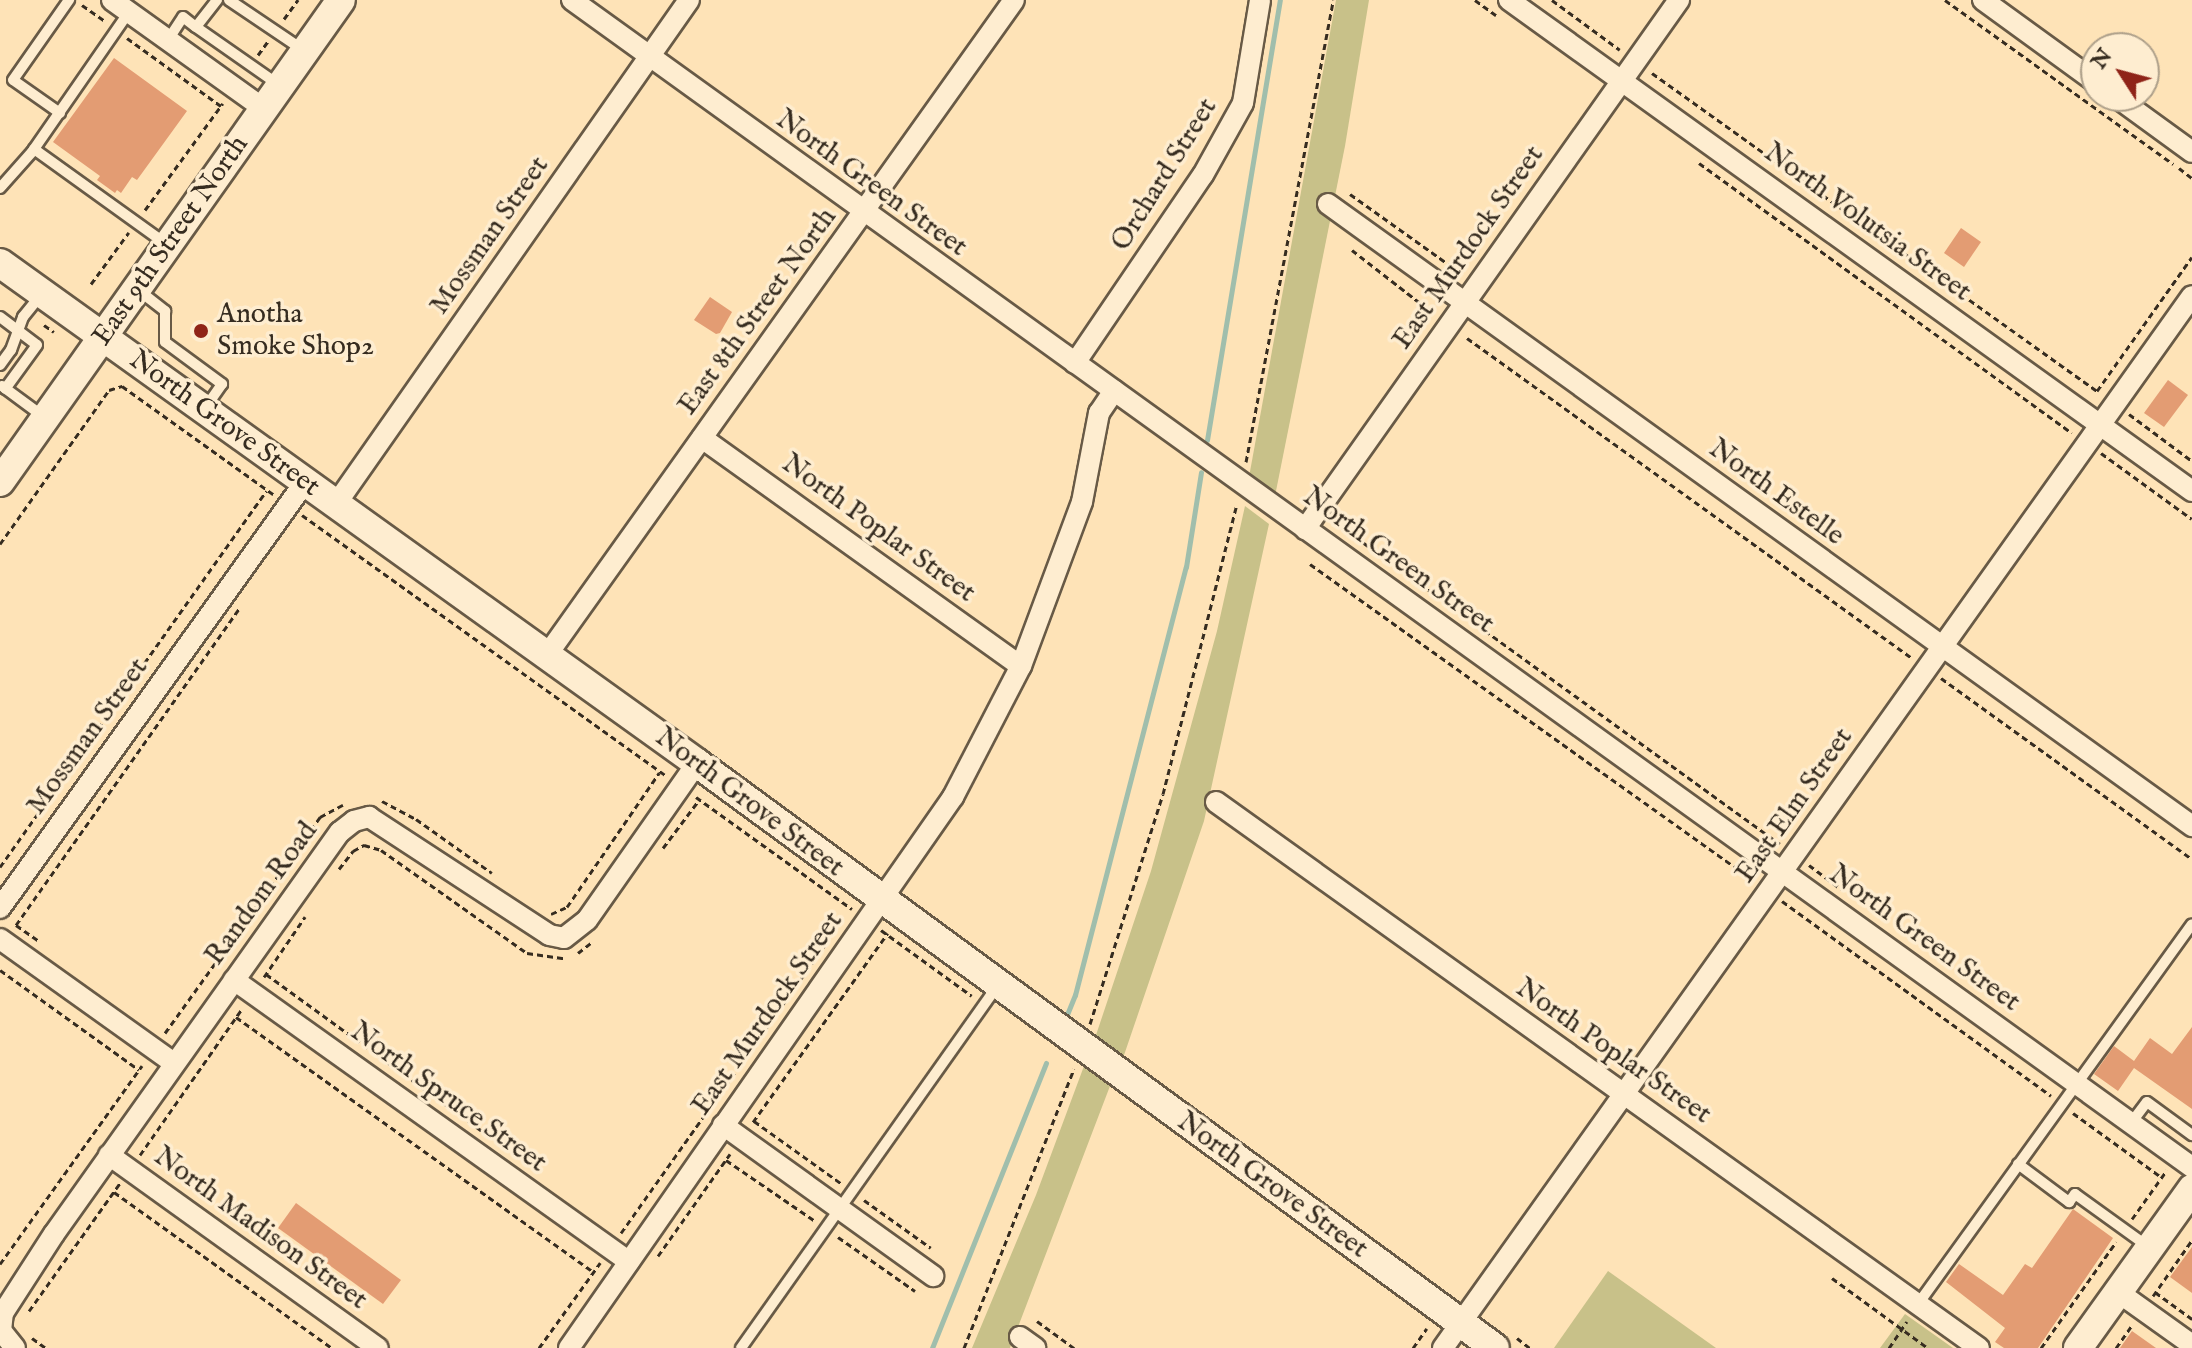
<!DOCTYPE html>
<style>
body{margin:0}
#map{position:relative;width:2192px;height:1348px;overflow:hidden;background:#fee3b7;font-family:"IM FELL English",serif}
div>[style]{position:absolute}
[style*='--x']{left:calc(var(--x)*1px);top:calc(var(--y)*1px);width:calc(var(--w)*1px);rotate:calc(var(--a)*1deg)}
.green>*{inset:0;background:#c8c189}
.stream>*{height:5px;margin:-2.5px;padding:0 2.5px;transform-origin:2.5px;border-radius:2.5px;background:#a0beac}
.building>*{inset:0;background:#e39c73}
.path>*{height:3px;margin-top:-1.5px;transform-origin:0;background:repeating-linear-gradient(90deg,#362c20 0 6px,transparent 0 10px)}
.roads{filter:drop-shadow(2px 0 #685a46) drop-shadow(-2px 0 #685a46) drop-shadow(0 2px #685a46) drop-shadow(0 -2px #685a46)}
.lane>*{height:10px;margin:-5px;padding:0 5px;transform-origin:5px;border-radius:5px;background:#feedd0}
.street>*{height:20px;margin:-10px;padding:0 10px;transform-origin:10px;border-radius:10px;background:#feedd0}
.secondary>*{height:28px;margin:-14px;padding:0 14px;transform-origin:14px;border-radius:14px;background:#feedd0}
.dots>*{width:22px;height:22px;translate:-50% -50%;box-sizing:border-box;border:4px solid #feedd0;border-radius:50%}
span{translate:-50% -50%;white-space:nowrap;text-align:center;line-height:1.15;-webkit-text-stroke:7px #feedd0;paint-order:stroke}
.street-label{font-size:28px;color:#362c20}
.poi-label{font-size:28px;color:#362c20}
.left{translate:0 -50%;text-align:left}
.north{position:absolute;left:2080px;top:32px;width:80px;height:80px;box-sizing:border-box;background:#feedd0;border:2px solid #aea08a;border-radius:50%;rotate:306deg;font-size:22px;font-weight:700;line-height:32px;text-align:center;color:#362c20}
.north::after{content:'';display:block;margin:auto;width:28px;height:36px;background:#8f2418;clip-path:polygon(50% 0,100% 100%,50% 72%,0 100%)}
</style>
<div id="map">
<div class="green">
<i style="clip-path:polygon(1336px 0,1369px 0,1345px 146px,1275px 496px,1249px 477px)"></i>
<i style="clip-path:polygon(1245px 506px,1269px 524px,1204px 821px,1122px 1061px,1095px 1038px,1151px 871px,1217px 631px)"></i>
<i style="clip-path:polygon(1084px 1066px,1110px 1086px,1010px 1348px,972px 1348px,1036px 1195px)"></i>
<i style="clip-path:polygon(1608px 1271px,1716px 1348px,1554px 1348px)"></i>
<i style="clip-path:polygon(1905px 1314px,1953px 1348px,1880px 1348px)"></i>
</div>
<div class="stream">
<i style="--x:1207;--y:440;--w:446;--a:-80.6"></i>
<i style="--x:1066;--y:1017;--w:24;--a:-68"></i>
<i style="--x:1075;--y:995;--w:442;--a:-75.5"></i>
<i style="--x:1186;--y:567;--w:96;--a:-81"></i>
<i style="--x:932;--y:1348;--w:307;--a:-68.2"></i>
</div>
<div class="building">
<i style="clip-path:polygon(114px 58px,187px 111px,137px 180px,132px 177px,121px 193px,117px 190px,115px 193px,97px 180px,100px 176px,53px 142px)"></i>
<i style="clip-path:polygon(1961px 228px,1981px 242px,1964px 267px,1944px 253px)"></i>
<i style="clip-path:polygon(710px 297px,732px 312px,720px 333px,716px 334px,694px 320px)"></i>
<i style="clip-path:polygon(2168px 380px,2188px 395px,2164px 427px,2144px 413px)"></i>
<i style="clip-path:polygon(2192px 1027px,2192px 1109px,2134px 1068px,2118px 1091px,2094px 1074px,2114px 1046px,2134px 1061px,2150px 1038px,2172px 1054px)"></i>
<i style="clip-path:polygon(296px 1203px,401px 1280px,383px 1304px,278px 1228px)"></i>
<i style="clip-path:polygon(2073px 1209px,2113px 1238px,2038px 1348px,2004px 1348px,1995px 1342px,2005px 1328px,1946px 1282px,1959px 1264px,2003px 1295px,2025px 1264px,2032px 1268px)"></i>
<i style="clip-path:polygon(2192px 1247px,2192px 1293px,2170px 1277px)"></i>
<i style="clip-path:polygon(2132px 1331px,2156px 1348px,2120px 1348px)"></i>
</div>
<div class="path">
<i style="--x:1475;--y:0;--w:26;--a:36"></i>
<i style="--x:1552;--y:0;--w:84;--a:36.3"></i>
<i style="--x:1945;--y:0;--w:281;--a:35.7"></i>
<i style="--x:82;--y:5;--w:28;--a:35"></i>
<i style="--x:284;--y:19;--w:24;--a:-54"></i>
<i style="--x:127;--y:38;--w:116;--a:35.9"></i>
<i style="--x:258;--y:55;--w:17;--a:-54"></i>
<i style="--x:1652;--y:73;--w:547;--a:35.55"></i>
<i style="--x:1699;--y:163;--w:460;--a:35.9"></i>
<i style="--x:2179;--y:168;--w:16;--a:38"></i>
<i style="--x:1350;--y:194;--w:129;--a:35.5"></i>
<i style="--x:145;--y:210;--w:132;--a:-53.9"></i>
<i style="--x:1352;--y:250;--w:103;--a:37.9"></i>
<i style="--x:91;--y:284;--w:64;--a:-53.8"></i>
<i style="--x:44;--y:325;--w:12;--a:35"></i>
<i style="--x:1467;--y:338;--w:548;--a:35.72"></i>
<i style="--x:2097;--y:391;--w:164;--a:-54.7"></i>
<i style="--x:2129;--y:414;--w:79;--a:36.7"></i>
<i style="--x:2101;--y:453;--w:112;--a:36"></i>
<i style="--x:1246;--y:462;--w:470;--a:-79.3"></i>
<i style="--x:302;--y:515;--w:449;--a:35.6"></i>
<i style="--x:1339;--y:525;--w:544;--a:35.88"></i>
<i style="--x:0;--y:544;--w:189;--a:-54.7"></i>
<i style="--x:109;--y:390;--w:14;--a:-17"></i>
<i style="--x:122;--y:386;--w:186;--a:35.6"></i>
<i style="--x:1310;--y:564;--w:544;--a:35.5"></i>
<i style="--x:1941;--y:678;--w:309;--a:35.8"></i>
<i style="--x:696;--y:797;--w:192;--a:35.7"></i>
<i style="--x:382;--y:801;--w:38;--a:28"></i>
<i style="--x:416;--y:819;--w:93;--a:35.4"></i>
<i style="--x:663;--y:848;--w:60;--a:-53.1"></i>
<i style="--x:1809;--y:865;--w:40;--a:37"></i>
<i style="--x:0;--y:867;--w:461;--a:-54.7"></i>
<i style="--x:339;--y:869;--w:23;--a:-52"></i>
<i style="--x:353;--y:851;--w:13;--a:-29"></i>
<i style="--x:364;--y:845;--w:18;--a:16"></i>
<i style="--x:381;--y:850;--w:179;--a:35.2"></i>
<i style="--x:527;--y:953;--w:37;--a:8"></i>
<i style="--x:1782;--y:901;--w:332;--a:35.9"></i>
<i style="--x:551;--y:914;--w:17;--a:-24"></i>
<i style="--x:567;--y:907;--w:163;--a:-55.5"></i>
<i style="--x:16;--y:925;--w:388;--a:-54.8"></i>
<i style="--x:16;--y:925;--w:28;--a:35"></i>
<i style="--x:881;--y:930;--w:112;--a:36"></i>
<i style="--x:578;--y:953;--w:16;--a:-38"></i>
<i style="--x:0;--y:970;--w:171;--a:35.7"></i>
<i style="--x:266;--y:974;--w:276;--a:36"></i>
<i style="--x:264;--y:977;--w:73;--a:-55.7"></i>
<i style="--x:236;--y:1017;--w:440;--a:35.5"></i>
<i style="--x:1090;--y:1024;--w:241;--a:-72.4"></i>
<i style="--x:1163;--y:794;--w:299;--a:-75.7"></i>
<i style="--x:165;--y:1033;--w:266;--a:-54.3"></i>
<i style="--x:320;--y:817;--w:26;--a:-28"></i>
<i style="--x:2073;--y:1113;--w:109;--a:36"></i>
<i style="--x:754;--y:1121;--w:108;--a:35.6"></i>
<i style="--x:753;--y:1122;--w:232;--a:-54.5"></i>
<i style="--x:140;--y:1155;--w:177;--a:-55.1"></i>
<i style="--x:726;--y:1160;--w:108;--a:34.4"></i>
<i style="--x:114;--y:1192;--w:268;--a:35.6"></i>
<i style="--x:864;--y:1200;--w:82;--a:35.6"></i>
<i style="--x:2132;--y:1219;--w:60;--a:-54.5"></i>
<i style="--x:621;--y:1233;--w:352;--a:-54.7"></i>
<i style="--x:838;--y:1237;--w:94;--a:35"></i>
<i style="--x:658;--y:1256;--w:125;--a:-54.8"></i>
<i style="--x:0;--y:1264;--w:244;--a:-54.4"></i>
<i style="--x:1832;--y:1278;--w:119;--a:36.1"></i>
<i style="--x:2155;--y:1292;--w:46;--a:36.1"></i>
<i style="--x:2153;--y:1296;--w:68;--a:-55.1"></i>
<i style="--x:29;--y:1311;--w:157;--a:-54.6"></i>
<i style="--x:1037;--y:1321;--w:46;--a:36.1"></i>
<i style="--x:32;--y:1338;--w:17;--a:36"></i>
<i style="--x:1517;--y:1338;--w:16;--a:38"></i>
<i style="--x:539;--y:1348;--w:105;--a:-54.3"></i>
<i style="--x:964;--y:1348;--w:300;--a:-68.5"></i>
<i style="--x:1413;--y:1348;--w:24;--a:-55"></i>
<i style="--x:1889;--y:1348;--w:32;--a:-56"></i>
<i style="--x:2041;--y:1348;--w:130;--a:-54.7"></i>
<i style="--x:2116;--y:1348;--w:28;--a:-55"></i>
</div>
<div class="roads">
<div class="lane">
<i style="--x:217;--y:0;--w:34;--a:128"></i>
<i style="--x:196;--y:27;--w:101;--a:34.9"></i>
<i style="--x:229;--y:0;--w:89;--a:34"></i>
<i style="--x:168;--y:40;--w:27;--a:-57"></i>
<i style="--x:183;--y:17;--w:16;--a:38"></i>
<i style="--x:60;--y:113;--w:57;--a:-144.9"></i>
<i style="--x:13;--y:80;--w:98;--a:-55"></i>
<i style="--x:34;--y:149;--w:163;--a:35.7"></i>
<i style="--x:0;--y:188;--w:48;--a:-48.4"></i>
<i style="--x:32;--y:152;--w:170;--a:-55.3"></i>
<i style="--x:137;--y:289;--w:36;--a:38"></i>
<i style="--x:165;--y:311;--w:31;--a:90"></i>
<i style="--x:165;--y:342;--w:71;--a:36.4"></i>
<i style="--x:222;--y:384;--w:29;--a:125"></i>
<i style="--x:0;--y:317;--w:46;--a:37.1"></i>
<i style="--x:37;--y:345;--w:54;--a:126"></i>
<i style="--x:0;--y:365;--w:19;--a:-54"></i>
<i style="--x:11;--y:350;--w:35;--a:-70"></i>
<i style="--x:23;--y:317;--w:28;--a:-51"></i>
<i style="--x:2;--y:386;--w:52;--a:36.4"></i>
<i style="--x:2131;--y:1123;--w:26;--a:-53"></i>
<i style="--x:2147;--y:1102;--w:56;--a:36.3"></i>
<i style="--x:2018;--y:1164;--w:64;--a:36.7"></i>
<i style="--x:2069;--y:1202;--w:10;--a:-53"></i>
<i style="--x:2075;--y:1194;--w:92;--a:35.8"></i>
<i style="--x:1918;--y:1304;--w:468;--a:-54.2"></i>
<i style="--x:741;--y:1348;--w:443;--a:-54.7"></i>
</div>
<div class="street">
<i style="--x:112;--y:0;--w:187;--a:35.6"></i>
<i style="--x:572;--y:0;--w:1997;--a:35.77"></i>
<i style="--x:1509;--y:0;--w:841;--a:35.71"></i>
<i style="--x:1983;--y:0;--w:140;--a:36"></i>
<i style="--x:2115;--y:96;--w:95;--a:36"></i>
<i style="--x:1328;--y:204;--w:1065;--a:35.75"></i>
<i style="--x:1075;--y:363;--w:227;--a:-55.8"></i>
<i style="--x:1203;--y:175;--w:82;--a:-60.9"></i>
<i style="--x:1243;--y:103;--w:104;--a:-80.6"></i>
<i style="--x:702;--y:438;--w:392;--a:35.6"></i>
<i style="--x:336;--y:504;--w:615;--a:-54.99"></i>
<i style="--x:1305;--y:529;--w:648;--a:-54.74"></i>
<i style="--x:547;--y:655;--w:804;--a:-54.51"></i>
<i style="--x:1216;--y:802;--w:938;--a:35.59"></i>
<i style="--x:0;--y:908;--w:524;--a:-54.4"></i>
<i style="--x:0;--y:939;--w:214;--a:35.5"></i>
<i style="--x:234;--y:980;--w:485;--a:35.5"></i>
<i style="--x:723;--y:1125;--w:259;--a:35.7"></i>
<i style="--x:109;--y:1155;--w:331;--a:35.7"></i>
<i style="--x:2118;--y:1292;--w:91;--a:35.6"></i>
<i style="--x:1020;--y:1337;--w:19;--a:36"></i>
<i style="--x:15;--y:1348;--w:22;--a:-129"></i>
<i style="--x:1;--y:1331;--w:18;--a:-84"></i>
<i style="--x:3;--y:1313;--w:94;--a:-57.2"></i>
<i style="--x:54;--y:1234;--w:493;--a:-54.6"></i>
<i style="--x:340;--y:832;--w:18;--a:-38"></i>
<i style="--x:354;--y:821;--w:16;--a:-15"></i>
<i style="--x:369;--y:817;--w:215;--a:33.2"></i>
<i style="--x:549;--y:935;--w:15;--a:11"></i>
<i style="--x:564;--y:938;--w:29;--a:-38"></i>
<i style="--x:587;--y:920;--w:192;--a:-55"></i>
<i style="--x:569;--y:1348;--w:672;--a:-55.13"></i>
<i style="--x:953;--y:797;--w:148;--a:-62.6"></i>
<i style="--x:1021;--y:666;--w:175;--a:-69.6"></i>
<i style="--x:1082;--y:502;--w:91;--a:-79.2"></i>
<i style="--x:1099;--y:413;--w:27;--a:-56"></i>
<i style="--x:1443;--y:1348;--w:1291;--a:-54.55"></i>
</div>
<div class="secondary">
<i style="--x:0;--y:263;--w:858;--a:35.65"></i>
<i style="--x:697;--y:763;--w:989;--a:36.24"></i>
<i style="--x:0;--y:482;--w:590;--a:-54.72"></i>
<i style="--x:2078;--y:1348;--w:196;--a:-54.4"></i>
</div>
</div>
<div class="dots">
<i style="left:201px;top:331px;background:#8f2418"></i>
</div>
<div class="street-label">
<span style="left:1165px;top:175px;rotate:-58deg">Orchard Street</span>
<span style="left:871px;top:184px;rotate:36deg">North Green Street</span>
<span style="left:1867px;top:223px;rotate:36deg">North Volutsia Street</span>
<span style="left:490px;top:236px;rotate:-55deg">Mossman Street</span>
<span style="left:171px;top:241px;rotate:-55deg">East 9th Street North</span>
<span style="left:1469px;top:248px;rotate:-55deg">East Murdock Street</span>
<span style="left:758px;top:312px;rotate:-54deg">East 8th Street North</span>
<span style="left:224px;top:424px;rotate:36deg">North Grove Street</span>
<span style="left:1776px;top:493px;rotate:36deg">North Estelle</span>
<span style="left:878px;top:529px;rotate:36deg">North Poplar Street</span>
<span style="left:1398px;top:561px;rotate:36deg">North Green Street</span>
<span style="left:88px;top:737px;rotate:-54deg">Mossman Street</span>
<span style="left:749px;top:803px;rotate:37deg">North Grove Street</span>
<span style="left:1795px;top:806px;rotate:-55deg">East Elm Street</span>
<span style="left:262px;top:894px;rotate:-54deg">Random Road</span>
<span style="left:1924px;top:939px;rotate:36deg">North Green Street</span>
<span style="left:768px;top:1014px;rotate:-55deg">East Murdock Street</span>
<span style="left:1613px;top:1052px;rotate:35deg">North Poplar Street</span>
<span style="left:448px;top:1098px;rotate:36deg">North Spruce Street</span>
<span style="left:1272px;top:1186px;rotate:36deg">North Grove Street</span>
<span style="left:260px;top:1229px;rotate:36deg">North Madison Street</span>
</div>
<div class="poi-label">
<span class="left" style="left:217px;top:331px">Anotha<br>Smoke Shop2</span>
</div>
<div class="north">N</div>
</div>
